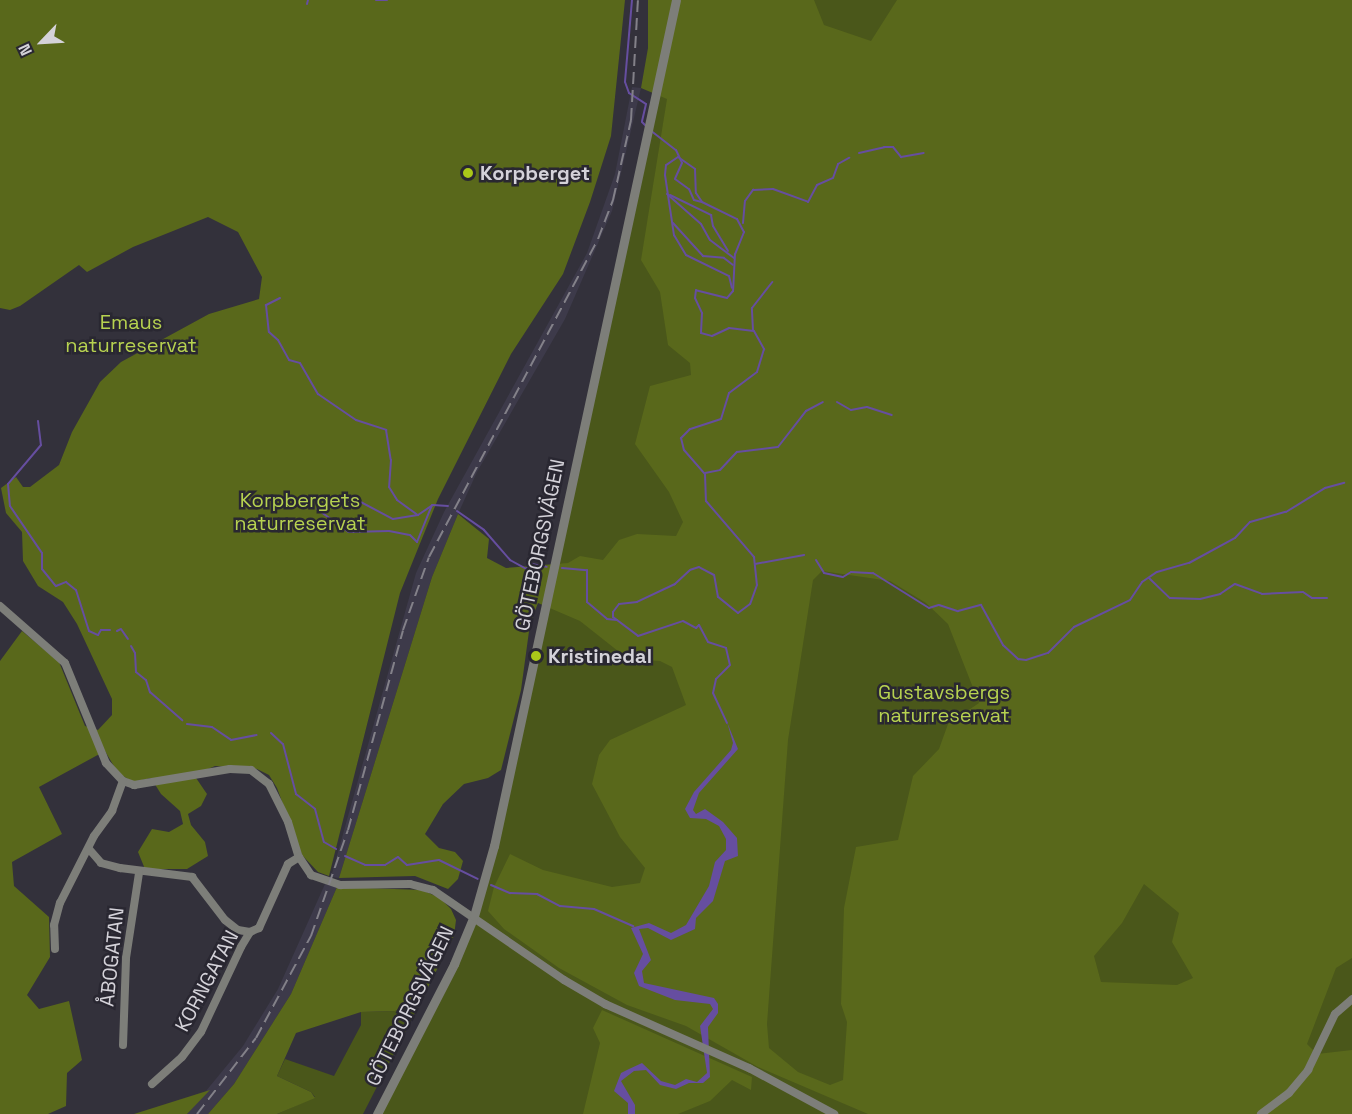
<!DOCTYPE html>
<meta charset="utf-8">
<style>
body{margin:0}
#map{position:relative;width:1352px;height:1114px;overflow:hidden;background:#33313b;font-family:"Space Grotesk",sans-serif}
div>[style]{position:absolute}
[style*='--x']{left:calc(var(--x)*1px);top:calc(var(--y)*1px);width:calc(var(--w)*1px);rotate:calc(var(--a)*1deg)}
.built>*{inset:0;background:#3d3a4a}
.green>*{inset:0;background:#4a571a}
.forest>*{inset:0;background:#59681b}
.water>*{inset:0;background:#664ea0}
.stream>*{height:2px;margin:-1px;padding:0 1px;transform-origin:1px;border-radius:1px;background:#664ea0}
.minor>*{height:8px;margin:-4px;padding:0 4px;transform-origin:4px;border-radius:4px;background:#7d7e79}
.tertiary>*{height:9px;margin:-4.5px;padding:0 4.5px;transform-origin:4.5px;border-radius:4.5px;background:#7d7e79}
.rail>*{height:2px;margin-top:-1px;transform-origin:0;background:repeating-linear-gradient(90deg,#838189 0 12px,transparent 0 18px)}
.dots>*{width:16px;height:16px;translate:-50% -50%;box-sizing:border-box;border:3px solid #292731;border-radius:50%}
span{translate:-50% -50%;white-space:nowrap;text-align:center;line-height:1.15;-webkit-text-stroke:5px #292731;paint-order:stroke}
.poi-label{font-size:20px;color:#d4d2d9;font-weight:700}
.left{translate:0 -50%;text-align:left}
.park-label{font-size:20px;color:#b7d250}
.street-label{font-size:20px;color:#d4d2d9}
.north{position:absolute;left:12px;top:12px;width:60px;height:60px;-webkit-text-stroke:4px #292731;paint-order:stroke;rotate:245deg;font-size:16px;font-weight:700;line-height:24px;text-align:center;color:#d4d2d9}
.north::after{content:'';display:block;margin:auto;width:21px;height:27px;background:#d4d2d9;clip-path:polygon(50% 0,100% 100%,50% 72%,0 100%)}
</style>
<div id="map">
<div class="built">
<i style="clip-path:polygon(632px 87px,641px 88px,612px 211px,565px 319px,477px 472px,458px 514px,432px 577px,339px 878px,331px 877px,416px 573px,444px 512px,587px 253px,615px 174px)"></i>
<i style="clip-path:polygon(325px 884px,337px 887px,291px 994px,234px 1084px,208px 1114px,187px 1114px,243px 1046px,278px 989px)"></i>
</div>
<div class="green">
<i style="clip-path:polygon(678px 0,1352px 0,1352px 1114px,380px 1114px,482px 896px)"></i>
<i style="clip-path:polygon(420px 1003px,363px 1114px,277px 1114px,315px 1097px,311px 1092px,277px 1076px,285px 1059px,334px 1076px,361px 1025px,361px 1012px,395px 1011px)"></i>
</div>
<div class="forest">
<i style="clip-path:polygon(0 0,625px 0,611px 136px,590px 202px,563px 274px,511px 354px,438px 499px,400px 593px,329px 876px,318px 872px,302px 855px,277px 788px,269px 775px,257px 769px,215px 766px,194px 775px,207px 794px,201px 806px,188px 814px,191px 825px,205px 842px,208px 856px,187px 869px,145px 869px,138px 852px,152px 829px,169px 832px,183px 824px,180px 811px,161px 794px,151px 778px,133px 782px,118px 773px,105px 751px,39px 787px,62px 834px,12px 862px,14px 886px,49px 917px,50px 957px,27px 995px,39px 1009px,69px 1001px,82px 1060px,67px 1073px,66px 1106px,48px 1114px,0 1114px,0 661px,22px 631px,59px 662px,85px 726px,98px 730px,112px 715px,112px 699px,77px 624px,63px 602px,38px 586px,23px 561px,22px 532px,6px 513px,1px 488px,16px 477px,23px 487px,30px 487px,59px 465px,72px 432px,100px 382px,121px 362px,209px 314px,259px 299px,262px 277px,238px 232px,208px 217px,133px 247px,87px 272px,79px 265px,20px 306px,10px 310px,0 308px)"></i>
<i style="clip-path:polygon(evenodd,648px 0,814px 0,824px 25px,871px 41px,897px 0,1352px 0,1352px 958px,1336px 968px,1307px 1044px,1317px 1054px,1352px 1050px,1352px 1114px,868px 1114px,758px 1067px,686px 1026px,627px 1005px,559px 968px,504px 929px,488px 911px,494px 887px,510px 854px,543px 870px,612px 887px,640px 883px,645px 868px,620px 837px,592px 784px,599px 755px,610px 740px,686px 705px,672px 667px,660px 661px,628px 659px,580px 621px,538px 603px,530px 624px,521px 690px,501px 770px,488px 778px,464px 784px,443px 804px,425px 834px,439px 848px,455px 852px,463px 861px,458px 879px,448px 889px,415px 876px,339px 878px,432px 577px,458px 514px,489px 539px,487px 558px,506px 568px,568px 563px,580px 556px,603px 560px,619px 540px,637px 534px,676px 536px,683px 522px,669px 492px,635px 444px,650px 386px,691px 375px,690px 363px,668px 345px,660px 292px,641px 260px,667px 99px,641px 88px,648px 48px,648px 0,822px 571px,890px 581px,926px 603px,948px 624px,979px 703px,948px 724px,939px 749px,913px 776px,898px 840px,856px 847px,844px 908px,841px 1004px,847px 1022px,843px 1080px,830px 1085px,798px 1072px,769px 1048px,767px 1024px,788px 740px,813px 580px,822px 571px,648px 0,1144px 884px,1179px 913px,1172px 942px,1193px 978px,1177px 985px,1101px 982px,1094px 956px,1122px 923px,1144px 884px)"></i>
<i style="clip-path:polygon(337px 887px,422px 890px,440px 898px,451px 909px,456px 920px,454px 936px,420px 1003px,395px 1011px,361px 1012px,296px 1033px,277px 1076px,311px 1092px,315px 1098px,277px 1114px,208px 1114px,234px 1084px,291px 994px)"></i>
<i style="clip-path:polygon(602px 1010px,752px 1077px,751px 1090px,732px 1080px,710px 1101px,678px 1114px,583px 1114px,600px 1043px,593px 1028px)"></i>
<i style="clip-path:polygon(210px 1090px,187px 1114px,134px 1114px)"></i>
</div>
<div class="water">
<i style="clip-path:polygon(727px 722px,738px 749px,699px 793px,693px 810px,696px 814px,705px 809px,723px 822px,737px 838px,738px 856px,725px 861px,713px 901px,696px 918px,695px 929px,671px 940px,648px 928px,639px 929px,651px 960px,642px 971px,644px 983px,714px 998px,718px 1004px,718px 1013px,708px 1027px,710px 1077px,703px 1083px,689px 1083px,676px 1089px,660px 1085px,646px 1070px,634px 1071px,621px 1081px,635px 1105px,635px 1114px,628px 1114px,628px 1103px,614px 1091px,621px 1073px,629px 1069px,642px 1063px,661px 1081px,675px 1085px,686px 1079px,697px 1082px,707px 1073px,700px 1026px,713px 1009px,710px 1004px,675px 1000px,639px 986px,634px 973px,643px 954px,631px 928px,649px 923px,671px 933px,686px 925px,709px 886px,715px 862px,726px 850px,726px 839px,719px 826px,706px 819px,690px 818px,685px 809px,694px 792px,731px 750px,733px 743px)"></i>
</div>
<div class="stream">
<i style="--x:376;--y:0;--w:11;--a:0"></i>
<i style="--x:632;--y:0;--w:82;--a:94.9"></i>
<i style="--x:625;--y:82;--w:12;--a:70"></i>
<i style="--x:629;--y:93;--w:20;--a:33"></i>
<i style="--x:646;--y:104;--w:18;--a:103"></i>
<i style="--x:642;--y:122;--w:6;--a:45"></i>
<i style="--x:307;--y:4;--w:4;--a:-76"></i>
<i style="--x:650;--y:130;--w:33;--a:38"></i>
<i style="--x:676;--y:150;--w:14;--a:65"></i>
<i style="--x:682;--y:163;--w:17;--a:114"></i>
<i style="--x:675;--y:179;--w:17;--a:36"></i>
<i style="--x:689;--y:189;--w:12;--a:66"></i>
<i style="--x:694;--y:200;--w:8;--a:14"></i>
<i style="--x:859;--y:153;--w:26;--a:-13"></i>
<i style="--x:884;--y:147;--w:9;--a:0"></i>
<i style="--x:893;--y:147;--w:13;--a:51"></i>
<i style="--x:901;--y:157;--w:23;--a:-10"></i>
<i style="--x:678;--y:157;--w:21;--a:35"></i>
<i style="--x:695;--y:169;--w:24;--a:88"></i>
<i style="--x:696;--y:193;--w:11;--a:56"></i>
<i style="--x:702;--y:202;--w:39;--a:26"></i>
<i style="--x:737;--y:219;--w:15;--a:62"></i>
<i style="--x:744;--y:232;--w:24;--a:112"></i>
<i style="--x:735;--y:254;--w:37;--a:93"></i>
<i style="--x:733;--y:291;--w:9;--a:131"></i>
<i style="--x:727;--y:298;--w:32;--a:-166"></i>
<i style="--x:696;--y:290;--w:8;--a:97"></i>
<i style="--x:695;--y:298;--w:17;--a:65"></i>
<i style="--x:702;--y:313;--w:20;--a:93"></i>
<i style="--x:701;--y:333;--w:11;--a:15"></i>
<i style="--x:712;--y:336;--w:19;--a:-25"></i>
<i style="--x:729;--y:328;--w:25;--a:7"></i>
<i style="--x:754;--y:331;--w:21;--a:61"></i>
<i style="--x:764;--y:349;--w:24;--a:107"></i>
<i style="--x:757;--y:372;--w:35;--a:143"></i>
<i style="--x:729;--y:393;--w:27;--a:107"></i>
<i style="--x:721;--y:419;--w:33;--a:162"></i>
<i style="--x:690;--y:429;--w:13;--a:135"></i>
<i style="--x:681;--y:438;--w:12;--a:76"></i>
<i style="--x:684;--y:450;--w:32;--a:49"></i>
<i style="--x:705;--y:474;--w:27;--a:88"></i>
<i style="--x:706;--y:501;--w:74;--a:49.4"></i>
<i style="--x:754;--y:557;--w:28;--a:84"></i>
<i style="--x:757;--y:585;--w:20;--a:110"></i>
<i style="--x:750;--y:604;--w:15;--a:143"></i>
<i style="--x:738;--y:613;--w:26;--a:-141"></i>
<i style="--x:718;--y:597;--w:22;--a:-100"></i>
<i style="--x:714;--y:575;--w:17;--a:-152"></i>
<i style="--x:699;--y:567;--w:9;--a:162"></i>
<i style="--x:690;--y:570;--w:21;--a:137"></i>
<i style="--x:675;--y:584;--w:42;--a:154.7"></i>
<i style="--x:637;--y:602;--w:18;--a:174"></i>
<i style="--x:619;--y:604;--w:10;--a:127"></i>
<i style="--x:613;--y:612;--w:5;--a:90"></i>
<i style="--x:613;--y:617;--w:31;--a:37"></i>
<i style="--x:638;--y:636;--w:47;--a:-18.4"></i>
<i style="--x:683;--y:621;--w:15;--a:28"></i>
<i style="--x:696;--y:628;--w:4;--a:-45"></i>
<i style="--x:699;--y:625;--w:19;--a:62"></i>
<i style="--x:708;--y:642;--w:19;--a:18"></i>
<i style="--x:726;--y:648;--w:17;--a:77"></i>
<i style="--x:730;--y:665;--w:20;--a:135"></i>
<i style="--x:716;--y:679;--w:14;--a:102"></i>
<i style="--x:713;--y:693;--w:33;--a:65"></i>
<i style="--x:678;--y:157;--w:14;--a:146"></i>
<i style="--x:666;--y:165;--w:10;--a:96"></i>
<i style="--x:665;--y:175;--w:61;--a:81.5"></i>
<i style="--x:674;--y:235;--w:23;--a:59"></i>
<i style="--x:686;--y:255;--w:48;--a:26"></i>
<i style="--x:729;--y:276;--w:12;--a:76"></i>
<i style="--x:667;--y:194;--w:45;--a:41.4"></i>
<i style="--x:701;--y:224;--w:18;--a:61"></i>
<i style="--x:710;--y:240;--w:30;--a:37"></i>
<i style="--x:670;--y:195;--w:46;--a:26"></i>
<i style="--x:711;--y:215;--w:11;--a:80"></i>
<i style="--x:713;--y:226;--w:29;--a:59"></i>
<i style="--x:673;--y:223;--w:45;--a:47.7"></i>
<i style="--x:703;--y:256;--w:21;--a:5"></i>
<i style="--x:724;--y:258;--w:11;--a:38"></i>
<i style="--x:743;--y:223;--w:22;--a:-85"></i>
<i style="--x:745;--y:201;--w:14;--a:-54"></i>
<i style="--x:753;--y:190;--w:20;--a:-3"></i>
<i style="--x:773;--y:189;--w:37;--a:20"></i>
<i style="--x:808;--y:202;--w:19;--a:-62"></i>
<i style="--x:817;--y:185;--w:17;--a:-24"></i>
<i style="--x:833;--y:178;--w:15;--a:-70"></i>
<i style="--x:838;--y:164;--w:13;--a:-29"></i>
<i style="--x:280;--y:298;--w:16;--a:153"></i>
<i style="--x:266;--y:305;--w:27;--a:84"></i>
<i style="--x:269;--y:332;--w:12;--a:42"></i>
<i style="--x:278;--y:340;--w:23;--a:61"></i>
<i style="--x:289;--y:360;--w:11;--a:15"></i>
<i style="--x:300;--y:363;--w:36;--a:60"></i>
<i style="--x:318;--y:394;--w:46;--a:34.4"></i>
<i style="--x:356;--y:420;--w:32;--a:18"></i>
<i style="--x:386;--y:430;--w:30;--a:81"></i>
<i style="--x:391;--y:460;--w:27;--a:94"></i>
<i style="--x:389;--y:487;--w:15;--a:58"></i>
<i style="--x:397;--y:500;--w:26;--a:36"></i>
<i style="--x:418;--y:515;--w:18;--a:-34"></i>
<i style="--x:433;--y:505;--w:15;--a:4"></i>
<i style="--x:753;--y:330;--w:22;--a:-93"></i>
<i style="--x:752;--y:308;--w:33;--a:-52"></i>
<i style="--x:837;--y:402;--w:16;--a:30"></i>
<i style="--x:851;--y:410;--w:16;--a:-11"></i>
<i style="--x:867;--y:407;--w:26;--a:18"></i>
<i style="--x:38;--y:421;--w:24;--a:83"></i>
<i style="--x:41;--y:445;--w:51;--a:130.2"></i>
<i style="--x:8;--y:484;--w:22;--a:85"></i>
<i style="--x:10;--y:506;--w:57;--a:55.8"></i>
<i style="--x:42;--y:553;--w:16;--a:90"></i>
<i style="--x:42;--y:569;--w:22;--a:51"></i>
<i style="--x:56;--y:586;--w:11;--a:-22"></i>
<i style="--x:66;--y:582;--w:13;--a:39"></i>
<i style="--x:76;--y:590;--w:43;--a:72.4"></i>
<i style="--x:89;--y:631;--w:10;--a:24"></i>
<i style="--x:98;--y:635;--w:6;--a:-59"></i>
<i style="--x:101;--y:630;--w:9;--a:0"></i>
<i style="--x:705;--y:473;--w:15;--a:-11"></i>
<i style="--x:720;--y:470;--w:25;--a:-47"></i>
<i style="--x:737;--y:452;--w:41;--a:-7"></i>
<i style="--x:778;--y:447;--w:46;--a:-52.1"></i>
<i style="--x:806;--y:411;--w:19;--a:-28"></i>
<i style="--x:340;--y:497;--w:15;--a:8"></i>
<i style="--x:355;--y:499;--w:43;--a:27.8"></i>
<i style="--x:393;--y:519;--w:25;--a:-9"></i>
<i style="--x:317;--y:509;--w:39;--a:36"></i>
<i style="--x:349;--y:532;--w:40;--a:-1.4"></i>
<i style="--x:389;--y:531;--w:21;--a:11"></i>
<i style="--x:410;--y:535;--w:10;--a:45"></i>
<i style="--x:417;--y:542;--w:40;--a:-68"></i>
<i style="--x:457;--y:511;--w:33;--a:35"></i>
<i style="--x:484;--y:530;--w:40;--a:49"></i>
<i style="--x:510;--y:560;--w:18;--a:29"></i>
<i style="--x:526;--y:569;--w:8;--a:-40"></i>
<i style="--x:532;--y:564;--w:15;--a:11"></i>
<i style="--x:816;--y:560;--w:15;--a:58"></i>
<i style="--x:824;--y:573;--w:19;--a:12"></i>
<i style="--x:843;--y:577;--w:9;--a:-32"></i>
<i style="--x:851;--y:572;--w:22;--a:3"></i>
<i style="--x:873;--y:573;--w:66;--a:32"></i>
<i style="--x:929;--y:608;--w:10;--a:-17"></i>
<i style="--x:939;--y:605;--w:20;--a:18"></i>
<i style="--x:958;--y:611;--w:24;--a:-15"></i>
<i style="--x:981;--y:605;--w:46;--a:61.2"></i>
<i style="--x:1003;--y:645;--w:21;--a:43"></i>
<i style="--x:1018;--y:659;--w:8;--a:7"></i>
<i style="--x:1026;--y:660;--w:23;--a:-18"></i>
<i style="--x:1048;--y:653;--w:37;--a:-45"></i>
<i style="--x:1074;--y:627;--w:62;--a:-25.7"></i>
<i style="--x:1130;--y:600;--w:22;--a:-56"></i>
<i style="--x:1142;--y:582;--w:18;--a:-34"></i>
<i style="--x:1157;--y:572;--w:33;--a:-16"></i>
<i style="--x:1189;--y:563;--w:52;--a:-28.5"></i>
<i style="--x:1235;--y:538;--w:22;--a:-47"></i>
<i style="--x:1250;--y:522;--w:37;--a:-16"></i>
<i style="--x:1286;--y:512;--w:46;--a:-31.6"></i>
<i style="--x:1325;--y:488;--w:20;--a:-15"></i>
<i style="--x:755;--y:564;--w:50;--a:-10.4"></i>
<i style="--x:562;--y:568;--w:25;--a:5"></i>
<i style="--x:587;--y:570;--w:32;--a:90"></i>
<i style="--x:587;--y:602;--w:26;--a:40"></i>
<i style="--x:607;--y:619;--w:10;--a:6"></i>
<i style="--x:1149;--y:578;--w:29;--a:44"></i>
<i style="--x:1170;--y:598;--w:30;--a:2"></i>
<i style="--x:1200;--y:599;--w:21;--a:-14"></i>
<i style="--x:1220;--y:594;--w:18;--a:-34"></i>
<i style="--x:1235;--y:584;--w:29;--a:20"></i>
<i style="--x:1262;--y:594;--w:41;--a:-2.8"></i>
<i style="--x:1303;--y:592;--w:11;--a:34"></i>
<i style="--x:1312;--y:598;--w:15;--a:0"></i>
<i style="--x:117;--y:631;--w:4;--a:-27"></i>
<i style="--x:121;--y:629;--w:12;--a:55"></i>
<i style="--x:131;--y:646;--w:8;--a:60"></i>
<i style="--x:135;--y:653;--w:19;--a:87"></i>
<i style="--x:136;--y:672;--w:13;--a:39"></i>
<i style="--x:146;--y:680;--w:13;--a:72"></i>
<i style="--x:150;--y:692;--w:43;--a:41.2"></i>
<i style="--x:187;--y:724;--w:25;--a:7"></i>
<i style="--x:212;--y:727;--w:23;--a:34"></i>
<i style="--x:231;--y:740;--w:26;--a:-11"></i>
<i style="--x:271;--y:733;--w:16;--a:43"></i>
<i style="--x:283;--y:744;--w:52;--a:75.4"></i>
<i style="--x:296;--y:794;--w:24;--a:38"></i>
<i style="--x:315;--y:809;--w:34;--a:75"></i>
<i style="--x:324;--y:842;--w:14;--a:30"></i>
<i style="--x:345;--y:856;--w:22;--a:24"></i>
<i style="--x:365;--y:865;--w:20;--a:0"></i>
<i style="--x:385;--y:865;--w:15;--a:-32"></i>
<i style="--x:398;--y:857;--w:12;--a:42"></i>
<i style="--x:407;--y:865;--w:32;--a:-9"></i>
<i style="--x:439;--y:860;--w:43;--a:26"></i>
<i style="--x:491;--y:885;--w:21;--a:23"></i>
<i style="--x:510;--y:893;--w:27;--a:2"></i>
<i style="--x:537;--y:894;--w:26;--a:28"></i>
<i style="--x:560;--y:906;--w:34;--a:5"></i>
<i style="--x:594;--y:909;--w:43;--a:23.6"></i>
</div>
<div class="minor">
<i style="--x:0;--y:606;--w:86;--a:41.2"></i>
<i style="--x:65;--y:663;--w:108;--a:67.7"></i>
<i style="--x:106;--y:763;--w:25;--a:47"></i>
<i style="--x:123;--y:781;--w:12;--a:20"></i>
<i style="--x:134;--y:785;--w:97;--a:-9.5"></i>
<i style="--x:230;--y:769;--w:21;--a:3"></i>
<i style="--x:251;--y:770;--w:23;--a:38"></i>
<i style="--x:269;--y:784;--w:42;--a:63.4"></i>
<i style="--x:288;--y:822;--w:37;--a:73"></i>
<i style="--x:299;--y:857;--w:22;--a:56"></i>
<i style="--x:311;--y:875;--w:31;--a:19"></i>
<i style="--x:340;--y:885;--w:70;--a:-0.8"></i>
<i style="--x:410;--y:884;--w:24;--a:15"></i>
<i style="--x:433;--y:890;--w:159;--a:34.5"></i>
<i style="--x:564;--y:980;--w:48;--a:30.3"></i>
<i style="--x:605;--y:1004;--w:158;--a:24"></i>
<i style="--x:749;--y:1068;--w:97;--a:28.4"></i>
<i style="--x:89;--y:849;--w:18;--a:49"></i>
<i style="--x:101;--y:863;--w:20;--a:15"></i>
<i style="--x:120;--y:868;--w:73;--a:7.1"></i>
<i style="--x:192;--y:877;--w:54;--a:52.5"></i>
<i style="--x:225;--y:920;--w:16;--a:38"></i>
<i style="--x:238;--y:930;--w:12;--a:9"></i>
<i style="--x:55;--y:949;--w:24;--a:-92"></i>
<i style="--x:54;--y:925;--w:23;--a:-75"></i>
<i style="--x:60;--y:903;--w:75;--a:-63.1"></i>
<i style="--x:94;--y:836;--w:31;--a:-54"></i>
<i style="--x:112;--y:811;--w:32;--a:-70"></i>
<i style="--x:123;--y:1045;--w:87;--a:-88"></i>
<i style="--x:126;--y:958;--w:86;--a:-81.3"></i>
<i style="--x:152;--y:1084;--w:40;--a:-42"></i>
<i style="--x:182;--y:1057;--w:31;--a:-53"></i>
<i style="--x:201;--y:1032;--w:94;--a:-64.8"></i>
<i style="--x:241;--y:947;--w:17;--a:-59"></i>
<i style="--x:250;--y:932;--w:10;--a:-24"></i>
<i style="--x:259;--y:928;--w:70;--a:-65.6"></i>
<i style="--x:288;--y:864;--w:13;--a:-32"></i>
<i style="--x:1261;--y:1114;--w:35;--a:-37"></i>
<i style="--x:1289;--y:1093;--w:30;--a:-50"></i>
<i style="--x:1308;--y:1070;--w:62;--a:-64.3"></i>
<i style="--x:1335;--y:1014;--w:23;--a:-41"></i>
</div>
<div class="tertiary">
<i style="--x:377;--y:1114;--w:169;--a:-62.8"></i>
<i style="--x:454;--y:964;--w:52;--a:-67.4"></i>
<i style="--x:474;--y:916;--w:73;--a:-74.1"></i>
<i style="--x:494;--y:846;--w:865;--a:-77.86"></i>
</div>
<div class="rail">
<i style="--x:197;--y:1114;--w:96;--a:-52.2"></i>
<i style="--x:256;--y:1038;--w:116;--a:-61.7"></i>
<i style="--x:311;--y:936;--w:112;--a:-70.8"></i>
<i style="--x:348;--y:830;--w:207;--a:-74.6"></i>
<i style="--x:403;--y:630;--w:77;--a:-70.4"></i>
<i style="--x:429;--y:557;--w:360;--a:-62"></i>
<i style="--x:598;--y:239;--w:42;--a:-69"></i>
<i style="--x:613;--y:200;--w:82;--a:-77.3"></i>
<i style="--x:631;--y:120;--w:120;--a:-86.7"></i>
</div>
<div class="dots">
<i style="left:468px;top:173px;background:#aac719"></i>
<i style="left:536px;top:656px;background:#aac719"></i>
</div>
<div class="poi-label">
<span class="left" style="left:480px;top:173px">Korpberget</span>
<span class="left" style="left:548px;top:656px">Kristinedal</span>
</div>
<div class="park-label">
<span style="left:131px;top:334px">Emaus<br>naturreservat</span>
<span style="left:300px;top:512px">Korpbergets<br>naturreservat</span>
<span style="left:944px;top:704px">Gustavsbergs<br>naturreservat</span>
</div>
<div class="street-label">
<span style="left:540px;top:545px;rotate:-78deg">GÖTEBORGSVÄGEN</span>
<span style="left:112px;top:957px;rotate:-84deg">ÅBOGATAN</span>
<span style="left:207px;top:981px;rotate:-62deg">KORNGATAN</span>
<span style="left:410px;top:1006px;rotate:-64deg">GÖTEBORGSVÄGEN</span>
</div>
<div class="north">N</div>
</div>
